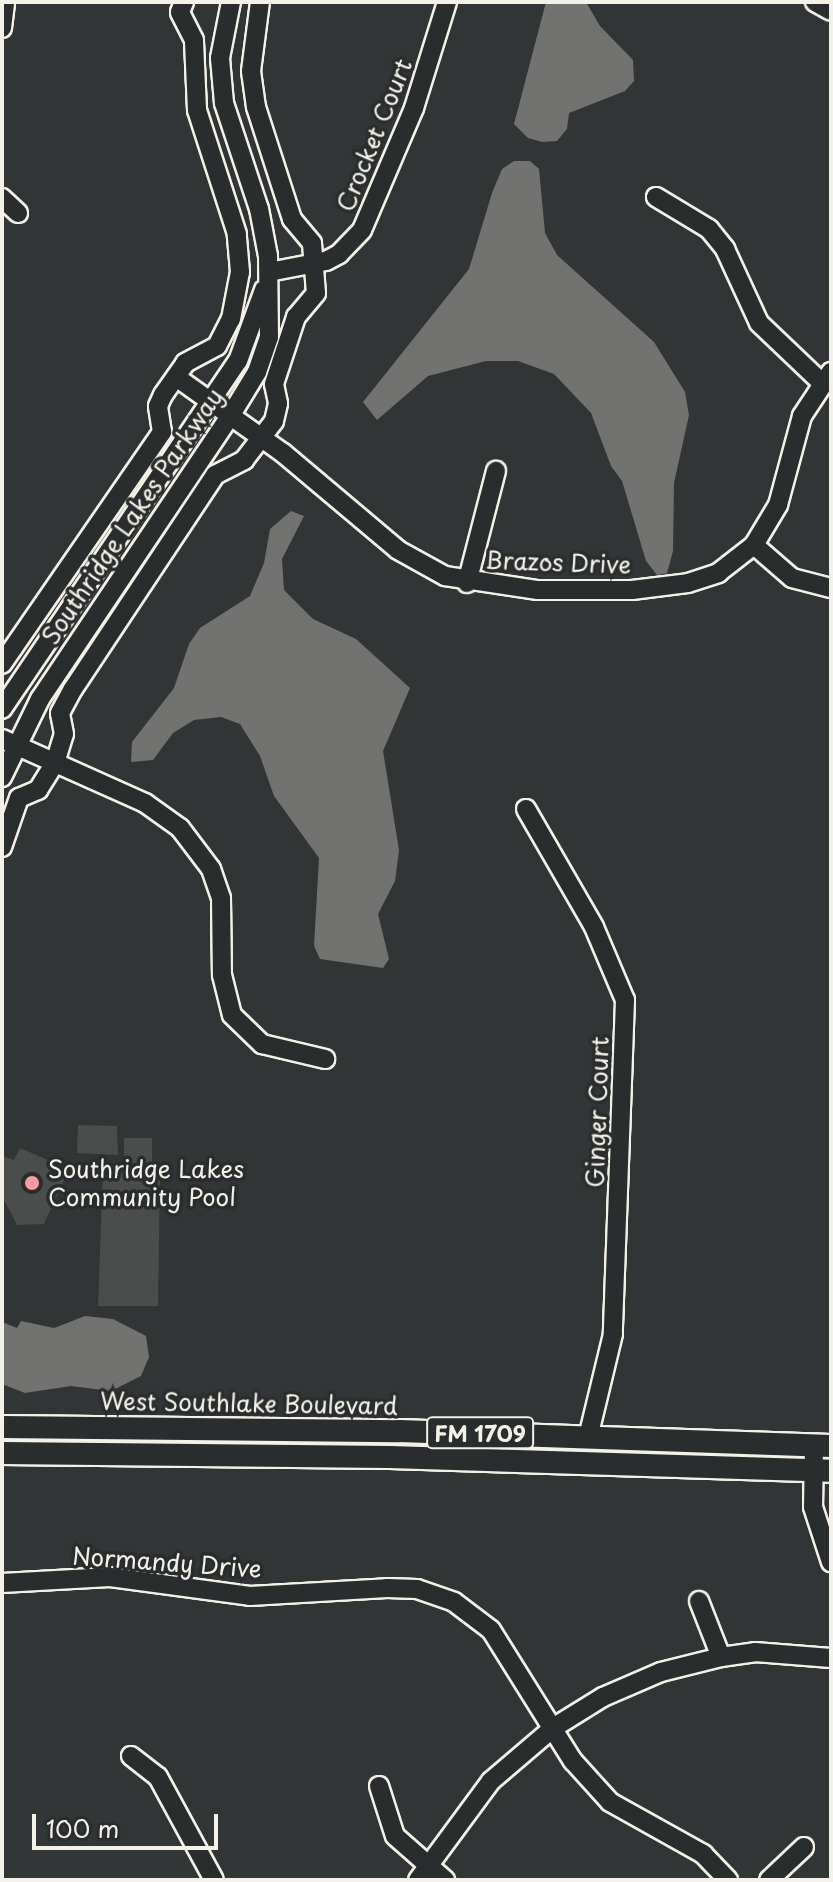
<!DOCTYPE html>
<style>
body{margin:0}
#map{position:relative;width:833px;height:1882px;overflow:hidden;background:#323535;font-family:"Playpen Sans",sans-serif}
div>[style]{position:absolute}
[style*='--x']{left:calc(var(--x)*1px);top:calc(var(--y)*1px);width:calc(var(--w)*1px);rotate:calc(var(--a)*1deg)}
.green>*{inset:0;background:#4b4d4c}
.water>*{inset:0;background:#727370}
.roads{filter:drop-shadow(2px 0 #f4f1e8) drop-shadow(-2px 0 #f4f1e8) drop-shadow(0 2px #f4f1e8) drop-shadow(0 -2px #f4f1e8)}
.minor>*{height:18px;margin:-9px;padding:0 9px;transform-origin:9px;border-radius:9px;background:#2a2d2e}
.major>*{height:22px;margin:-11px;padding:0 11px;transform-origin:11px;border-radius:11px;background:#2a2d2e}
.dots>*{width:22px;height:22px;translate:-50% -50%;box-sizing:border-box;border:4px solid #2a2d2e;border-radius:50%}
span{translate:-50% -50%;white-space:nowrap;text-align:center;line-height:1.15;-webkit-text-stroke:7px #2a2d2e;paint-order:stroke}
.shield-label span{padding:2px 6px;background:#2a2d2e;border:2px solid;border-radius:6px;-webkit-text-stroke-width:0}
.shield-label{font-size:22px;color:#f4f1e8;font-weight:700}
.street-label{font-size:24px;color:#f4f1e8}
.poi-label{font-size:24px;color:#f4f1e8}
.left{translate:0 -50%;text-align:left}
.frame{position:absolute;inset:0;border:4px solid #f4f1e8;pointer-events:none}
.scale{position:absolute;left:32px;top:1814px;width:186px;height:36px;box-sizing:border-box;border:4px solid #f4f1e8;border-top:0;padding-left:10px;font-size:24px;line-height:28px;white-space:nowrap;color:#f4f1e8;-webkit-text-stroke:6px #2a2d2e;paint-order:stroke}
</style>
<div id="map">
<div class="green">
<i style="clip-path:polygon(78px 1125px,117px 1126px,118px 1155px,77px 1153px)"></i>
<i style="clip-path:polygon(124px 1138px,152px 1138px,152px 1163px,124px 1163px)"></i>
<i style="clip-path:polygon(20px 1148px,69px 1169px,44px 1224px,17px 1225px,2px 1196px,2px 1156px,14px 1160px)"></i>
<i style="clip-path:polygon(103px 1171px,160px 1171px,158px 1306px,98px 1306px)"></i>
</div>
<div class="water">
<i style="clip-path:polygon(546px 2px,586px 2px,600px 26px,633px 60px,634px 81px,625px 91px,569px 113px,567px 129px,557px 141px,542px 142px,528px 138px,514px 124px)"></i>
<i style="clip-path:polygon(514px 161px,530px 161px,539px 169px,545px 233px,557px 255px,654px 342px,685px 392px,689px 415px,674px 483px,673px 551px,667px 573px,657px 575px,646px 561px,622px 481px,611px 466px,591px 413px,554px 374px,518px 361px,486px 361px,428px 376px,377px 420px,363px 402px,469px 269px,492px 193px,502px 169px)"></i>
<i style="clip-path:polygon(291px 511px,304px 516px,282px 559px,284px 590px,313px 619px,356px 639px,410px 688px,383px 751px,399px 850px,395px 881px,378px 914px,389px 959px,383px 968px,320px 959px,314px 946px,319px 858px,274px 796px,260px 756px,240px 724px,221px 717px,194px 720px,173px 733px,153px 760px,131px 762px,132px 742px,174px 688px,189px 644px,200px 628px,250px 596px,264px 563px,270px 529px)"></i>
<i style="clip-path:polygon(85px 1316px,113px 1319px,146px 1336px,149px 1357px,141px 1376px,111px 1391px,71px 1386px,25px 1393px,2px 1384px,2px 1322px,17px 1328px,21px 1321px,54px 1328px)"></i>
</div>
<div class="roads">
<div class="minor">
<i style="--x:815;--y:2;--w:18;--a:29"></i>
<i style="--x:2;--y:28;--w:26;--a:-83"></i>
<i style="--x:656;--y:197;--w:62;--a:31.1"></i>
<i style="--x:709;--y:229;--w:26;--a:51"></i>
<i style="--x:725;--y:249;--w:81;--a:65.3"></i>
<i style="--x:759;--y:323;--w:86;--a:43.6"></i>
<i style="--x:2;--y:198;--w:22;--a:43"></i>
<i style="--x:269;--y:272;--w:58;--a:-10.9"></i>
<i style="--x:326;--y:261;--w:15;--a:-28"></i>
<i style="--x:339;--y:254;--w:33;--a:-46"></i>
<i style="--x:362;--y:230;--w:133;--a:-66.9"></i>
<i style="--x:414;--y:108;--w:111;--a:-72.7"></i>
<i style="--x:176;--y:377;--w:131;--a:35.4"></i>
<i style="--x:283;--y:453;--w:150;--a:40.1"></i>
<i style="--x:398;--y:550;--w:54;--a:29"></i>
<i style="--x:445;--y:576;--w:94;--a:8.6"></i>
<i style="--x:538;--y:590;--w:94;--a:0"></i>
<i style="--x:632;--y:590;--w:56;--a:-7.1"></i>
<i style="--x:688;--y:583;--w:32;--a:-18"></i>
<i style="--x:718;--y:573;--w:46;--a:-37.9"></i>
<i style="--x:754;--y:545;--w:47;--a:-59"></i>
<i style="--x:778;--y:505;--w:92;--a:-74.9"></i>
<i style="--x:802;--y:416;--w:53;--a:-56.6"></i>
<i style="--x:754;--y:545;--w:50;--a:41"></i>
<i style="--x:792;--y:578;--w:40;--a:14.4"></i>
<i style="--x:467;--y:583;--w:116;--a:-75.5"></i>
<i style="--x:2;--y:664;--w:282;--a:-55.4"></i>
<i style="--x:162;--y:432;--w:26;--a:-99"></i>
<i style="--x:158;--y:406;--w:12;--a:-66"></i>
<i style="--x:163;--y:395;--w:39;--a:-55"></i>
<i style="--x:185;--y:363;--w:36;--a:-28"></i>
<i style="--x:217;--y:346;--w:30;--a:-63"></i>
<i style="--x:231;--y:319;--w:48;--a:-79.2"></i>
<i style="--x:240;--y:272;--w:38;--a:-95"></i>
<i style="--x:237;--y:234;--w:130;--a:-107.9"></i>
<i style="--x:197;--y:110;--w:70;--a:-92.5"></i>
<i style="--x:194;--y:40;--w:31;--a:-117"></i>
<i style="--x:180;--y:12;--w:11;--a:-68"></i>
<i style="--x:2;--y:709;--w:420;--a:-55.9"></i>
<i style="--x:238;--y:361;--w:76;--a:-69.9"></i>
<i style="--x:2;--y:739;--w:157;--a:24.1"></i>
<i style="--x:145;--y:803;--w:43;--a:35.5"></i>
<i style="--x:180;--y:828;--w:51;--a:52.9"></i>
<i style="--x:211;--y:869;--w:31;--a:71"></i>
<i style="--x:221;--y:898;--w:77;--a:89.3"></i>
<i style="--x:222;--y:975;--w:41;--a:76"></i>
<i style="--x:232;--y:1015;--w:42;--a:44"></i>
<i style="--x:262;--y:1044;--w:65;--a:13.4"></i>
<i style="--x:2;--y:777;--w:87;--a:-64"></i>
<i style="--x:40;--y:699;--w:344;--a:-56.1"></i>
<i style="--x:232;--y:413;--w:48;--a:-58.6"></i>
<i style="--x:257;--y:372;--w:37;--a:-71"></i>
<i style="--x:269;--y:337;--w:81;--a:-90.7"></i>
<i style="--x:268;--y:256;--w:48;--a:-100.8"></i>
<i style="--x:259;--y:209;--w:112;--a:-108.3"></i>
<i style="--x:224;--y:103;--w:45;--a:-95.1"></i>
<i style="--x:220;--y:58;--w:57;--a:-78.9"></i>
<i style="--x:526;--y:809;--w:136;--a:60"></i>
<i style="--x:594;--y:927;--w:79;--a:67"></i>
<i style="--x:625;--y:1000;--w:334;--a:92.1"></i>
<i style="--x:613;--y:1334;--w:106;--a:103.6"></i>
<i style="--x:2;--y:847;--w:52;--a:-70.9"></i>
<i style="--x:19;--y:798;--w:21;--a:-23"></i>
<i style="--x:38;--y:790;--w:32;--a:-58"></i>
<i style="--x:55;--y:763;--w:30;--a:-73"></i>
<i style="--x:64;--y:734;--w:21;--a:-101"></i>
<i style="--x:60;--y:713;--w:27;--a:-62"></i>
<i style="--x:73;--y:689;--w:257;--a:-56.4"></i>
<i style="--x:215;--y:475;--w:33;--a:-27"></i>
<i style="--x:244;--y:460;--w:49;--a:-52.4"></i>
<i style="--x:274;--y:421;--w:18;--a:-77"></i>
<i style="--x:278;--y:403;--w:19;--a:-102"></i>
<i style="--x:274;--y:384;--w:71;--a:-71.8"></i>
<i style="--x:296;--y:317;--w:31;--a:-50"></i>
<i style="--x:316;--y:293;--w:50;--a:-94.6"></i>
<i style="--x:312;--y:243;--w:31;--a:-130"></i>
<i style="--x:292;--y:219;--w:118;--a:-107.8"></i>
<i style="--x:256;--y:107;--w:36;--a:-98"></i>
<i style="--x:251;--y:71;--w:70;--a:-82.6"></i>
<i style="--x:814;--y:1446;--w:61;--a:90.9"></i>
<i style="--x:813;--y:1507;--w:58;--a:71.9"></i>
<i style="--x:2;--y:1583;--w:108;--a:-3.2"></i>
<i style="--x:110;--y:1577;--w:141;--a:7.7"></i>
<i style="--x:250;--y:1596;--w:137;--a:-3.3"></i>
<i style="--x:387;--y:1588;--w:30;--a:2"></i>
<i style="--x:417;--y:1589;--w:39;--a:19"></i>
<i style="--x:454;--y:1602;--w:46;--a:37.1"></i>
<i style="--x:491;--y:1630;--w:155;--a:58"></i>
<i style="--x:573;--y:1761;--w:55;--a:47.9"></i>
<i style="--x:610;--y:1802;--w:107;--a:29.2"></i>
<i style="--x:703;--y:1854;--w:36;--a:46"></i>
<i style="--x:699;--y:1601;--w:60;--a:68.6"></i>
<i style="--x:131;--y:1756;--w:34;--a:38"></i>
<i style="--x:158;--y:1777;--w:117;--a:61.5"></i>
<i style="--x:379;--y:1786;--w:52;--a:72.3"></i>
<i style="--x:395;--y:1836;--w:67;--a:41.3"></i>
<i style="--x:418;--y:1880;--w:123;--a:-53.6"></i>
<i style="--x:491;--y:1781;--w:82;--a:-40.5"></i>
<i style="--x:553;--y:1728;--w:59;--a:-31.8"></i>
<i style="--x:603;--y:1697;--w:63;--a:-23.3"></i>
<i style="--x:661;--y:1672;--w:62;--a:-14"></i>
<i style="--x:721;--y:1657;--w:34;--a:-8"></i>
<i style="--x:755;--y:1652;--w:76;--a:4.5"></i>
<i style="--x:769;--y:1880;--w:48;--a:-43.3"></i>
</div>
<div class="major">
<i style="--x:2;--y:1427;--w:397;--a:0.6"></i>
<i style="--x:399;--y:1431;--w:432;--a:2"></i>
<i style="--x:2;--y:1453;--w:388;--a:0.6"></i>
<i style="--x:390;--y:1457;--w:441;--a:1.8"></i>
</div>
</div>
<div class="dots">
<i style="left:32px;top:1183px;background:#ff9aa2"></i>
</div>
<div class="shield-label">
<span style="left:480px;top:1433px">FM 1709</span>
</div>
<div class="street-label">
<span style="left:374px;top:135px;rotate:-68deg">Crocket Court</span>
<span style="left:132px;top:516px;rotate:-56deg">Southridge Lakes Parkway</span>
<span style="left:558px;top:562px;rotate:2deg">Brazos Drive</span>
<span style="left:597px;top:1112px;rotate:-88deg">Ginger Court</span>
<span style="left:249px;top:1403px;rotate:1deg">West Southlake Boulevard</span>
<span style="left:167px;top:1562px;rotate:4deg">Normandy Drive</span>
</div>
<div class="poi-label">
<span class="left" style="left:48px;top:1183px">Southridge Lakes<br>Community Pool</span>
</div>
<div class="frame"></div>
<div class="scale">100 m</div>
</div>
